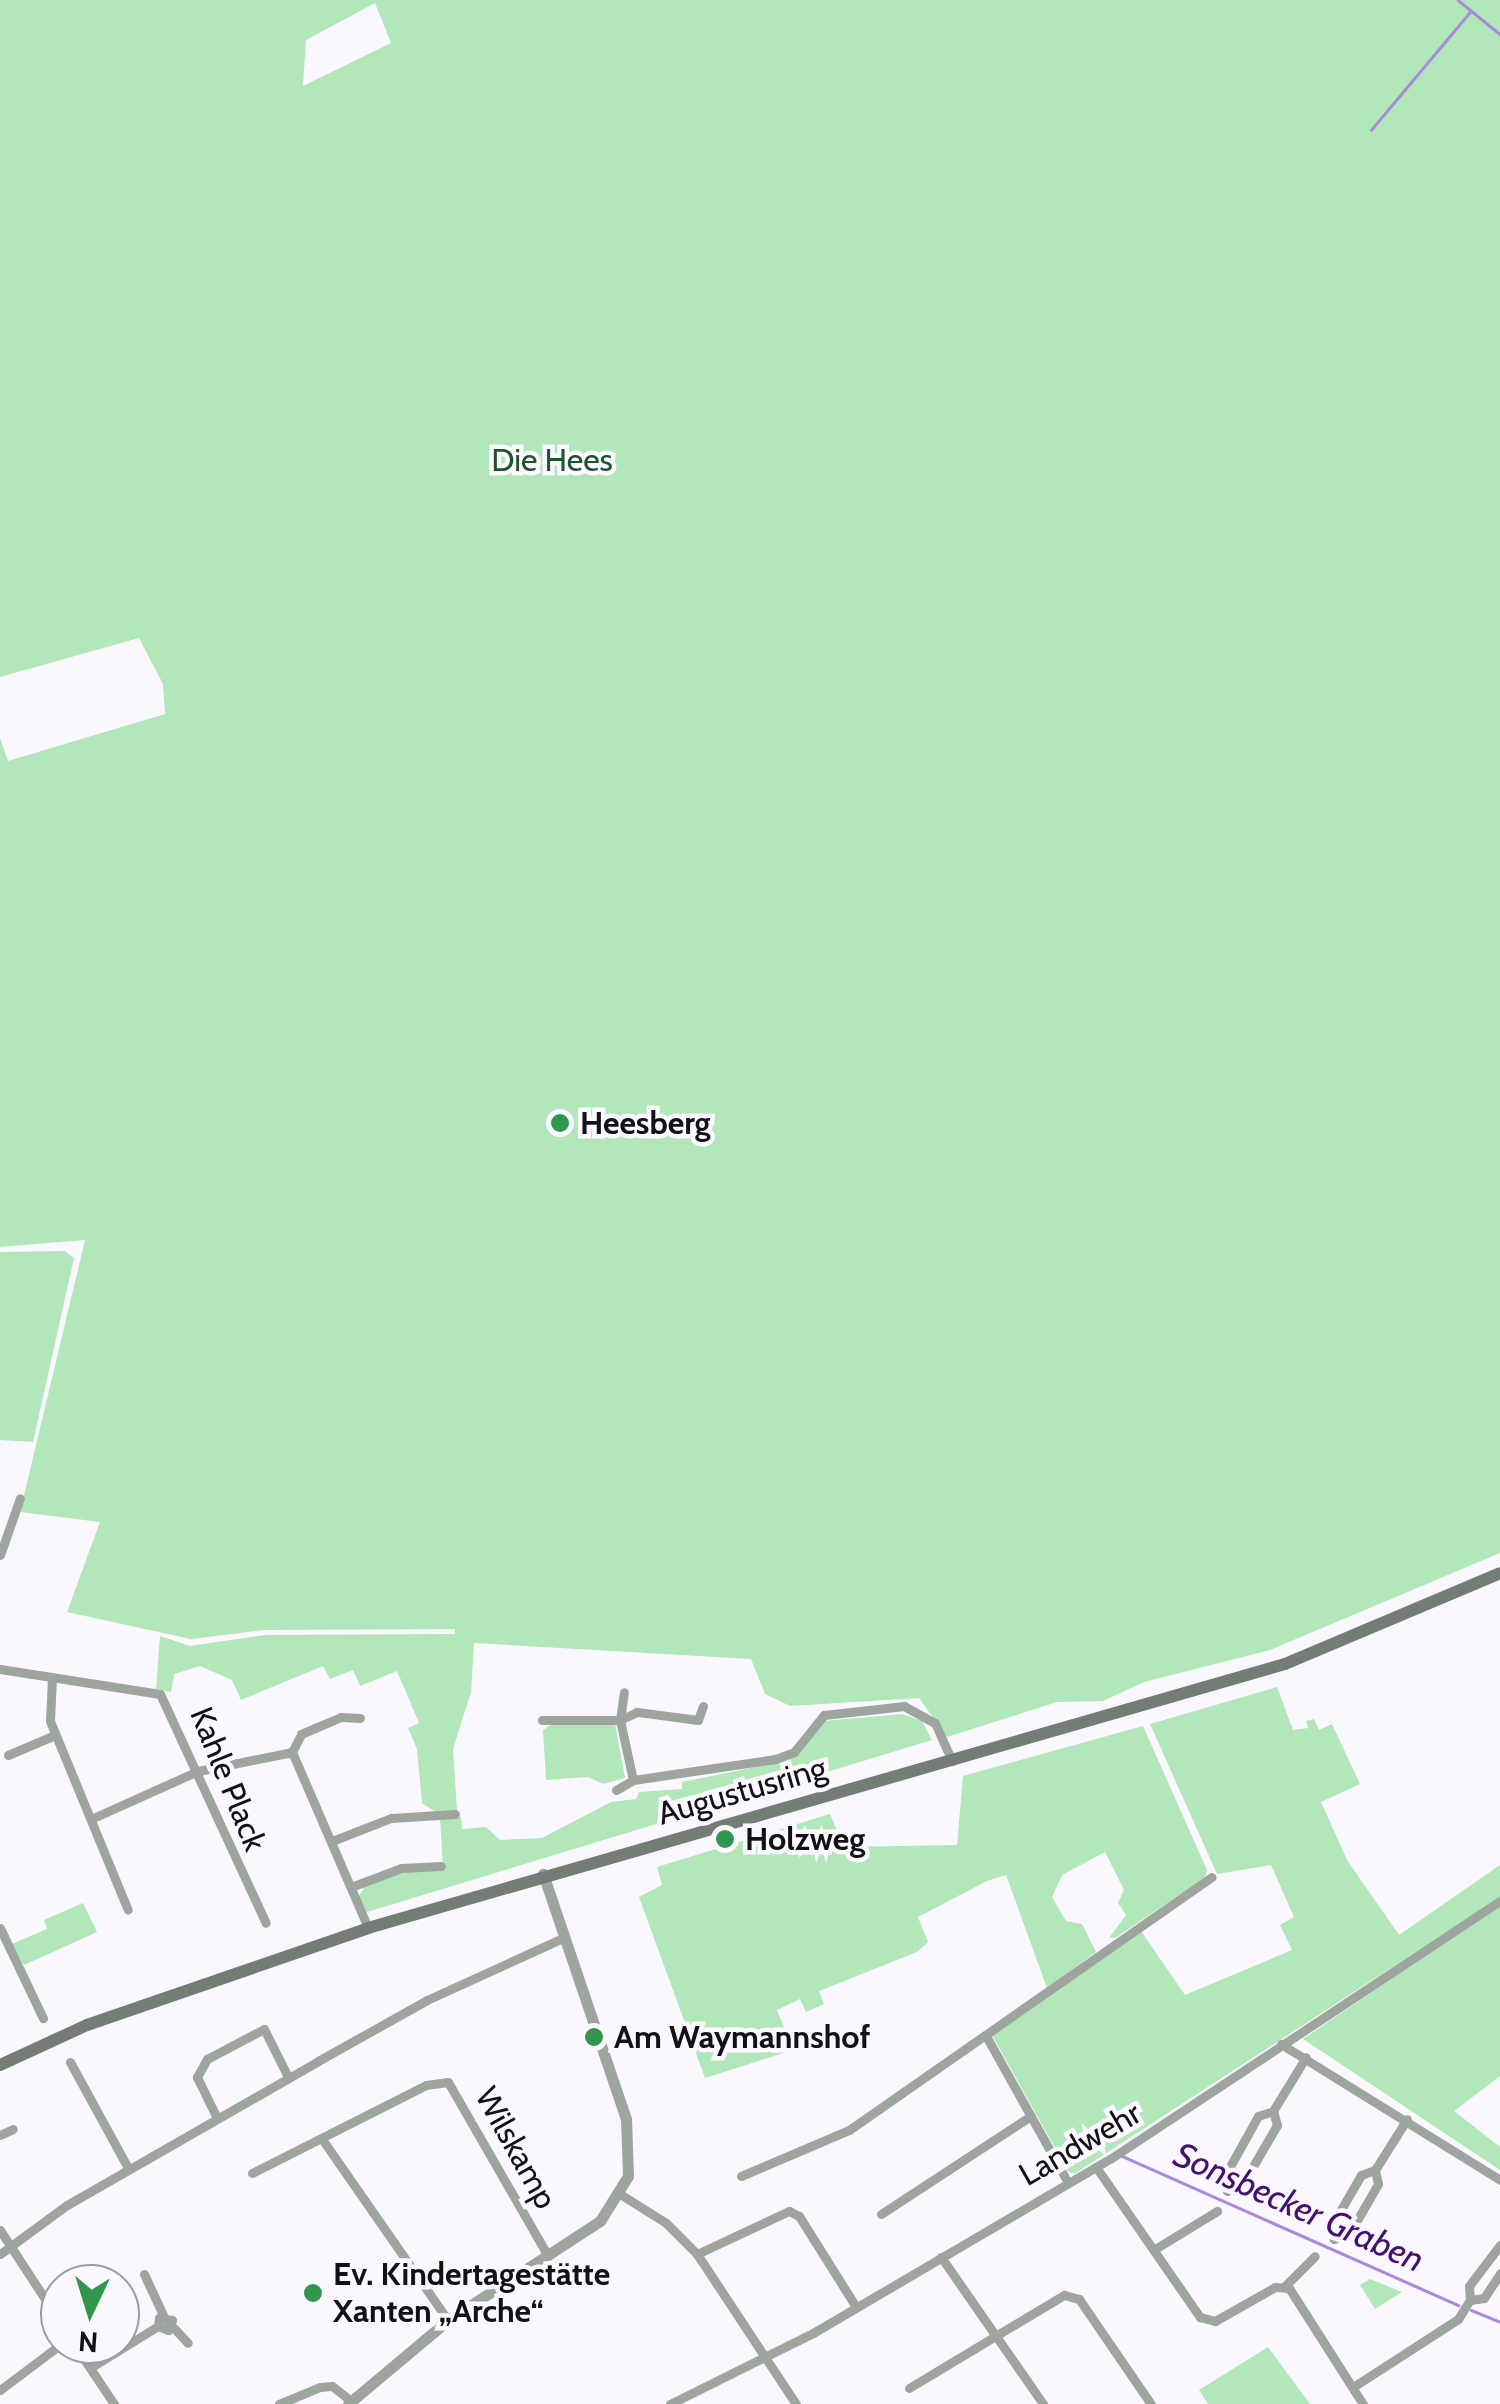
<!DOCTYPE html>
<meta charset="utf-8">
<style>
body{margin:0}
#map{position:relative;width:1500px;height:2404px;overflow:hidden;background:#faf7ff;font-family:Cabin,sans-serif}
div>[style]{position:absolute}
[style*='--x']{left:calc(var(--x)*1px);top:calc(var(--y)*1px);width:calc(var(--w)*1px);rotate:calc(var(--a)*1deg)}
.green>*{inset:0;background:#b2e7ba}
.stream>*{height:2.5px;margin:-1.25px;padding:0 1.25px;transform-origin:1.25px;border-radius:1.25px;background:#a989d9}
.minor>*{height:9px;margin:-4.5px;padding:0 4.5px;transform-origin:4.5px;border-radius:4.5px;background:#9ea59f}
.tertiary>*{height:11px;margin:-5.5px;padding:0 5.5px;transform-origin:5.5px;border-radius:5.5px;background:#9ea59f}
.secondary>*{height:12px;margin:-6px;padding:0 6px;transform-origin:6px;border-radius:6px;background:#737d75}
.dots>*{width:28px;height:28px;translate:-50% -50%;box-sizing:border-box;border:5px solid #faf7ff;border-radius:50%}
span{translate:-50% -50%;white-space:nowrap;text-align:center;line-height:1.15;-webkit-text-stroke:9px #faf7ff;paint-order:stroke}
.park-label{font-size:32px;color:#1d542b}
.poi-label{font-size:32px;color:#131017;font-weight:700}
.left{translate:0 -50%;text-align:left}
.street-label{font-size:32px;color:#131017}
.water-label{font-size:35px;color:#431271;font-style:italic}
.north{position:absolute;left:40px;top:2264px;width:100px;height:100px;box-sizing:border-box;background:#faf7ff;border:2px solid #9e9ba2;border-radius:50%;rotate:184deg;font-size:28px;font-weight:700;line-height:40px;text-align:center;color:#131017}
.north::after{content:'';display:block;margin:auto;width:35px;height:45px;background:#31974d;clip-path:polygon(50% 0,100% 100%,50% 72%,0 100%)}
</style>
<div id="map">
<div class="green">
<i style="clip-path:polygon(evenodd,0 0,1500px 0,1500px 1553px,1270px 1650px,1144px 1682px,1103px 1701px,1057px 1702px,947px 1737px,919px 1698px,790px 1706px,765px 1694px,751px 1659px,474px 1643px,471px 1692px,453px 1749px,457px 1811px,437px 1813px,422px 1803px,417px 1749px,408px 1728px,419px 1723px,397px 1671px,360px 1686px,353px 1670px,330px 1679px,323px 1666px,241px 1700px,232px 1680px,200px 1666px,174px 1674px,171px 1692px,156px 1689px,160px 1636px,190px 1646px,265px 1635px,455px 1634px,455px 1629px,264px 1630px,191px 1639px,67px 1612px,100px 1522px,20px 1512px,85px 1240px,0 1247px,0 738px,8px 761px,165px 714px,163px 684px,139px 638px,0 677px,0 0,375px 3px,391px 43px,303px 86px,306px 40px,375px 3px)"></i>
<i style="clip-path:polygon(65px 1251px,74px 1258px,33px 1442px,0 1440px,0 1252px)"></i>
<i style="clip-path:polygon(1277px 1687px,1293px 1730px,1308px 1728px,1306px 1721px,1314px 1719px,1319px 1730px,1332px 1724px,1360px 1784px,1321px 1802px,1347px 1860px,1399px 1935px,1500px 1865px,1500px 1897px,1074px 2174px,1068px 2171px,992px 2035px,1139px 1928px,1185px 1995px,1292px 1950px,1280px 1925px,1294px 1917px,1271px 1865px,1217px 1874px,1150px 1724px)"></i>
<i style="clip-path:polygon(902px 1714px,922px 1721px,932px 1740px,367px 1912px,358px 1897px,366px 1885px,402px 1871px,443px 1869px,440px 1818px,461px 1817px,462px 1829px,486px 1827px,500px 1840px,542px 1838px,611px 1802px,636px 1799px,639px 1792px,682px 1789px,682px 1782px,789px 1760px,824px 1721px)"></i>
<i style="clip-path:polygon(554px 1723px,615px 1723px,625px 1778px,603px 1784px,588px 1777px,546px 1780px,543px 1730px)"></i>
<i style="clip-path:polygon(1143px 1726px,1207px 1870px,1205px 1878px,1115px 1938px,1109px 1938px,1126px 1915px,1118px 1903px,1124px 1890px,1105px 1852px,1062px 1875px,1052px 1897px,1066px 1921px,1082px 1924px,1096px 1952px,1047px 1988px,1006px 1875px,987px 1881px,918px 1917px,928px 1942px,917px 1952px,819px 1991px,824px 2004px,806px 2012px,800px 1999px,777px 2010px,793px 2050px,705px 2078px,639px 1897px,662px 1885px,657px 1867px,830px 1814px,844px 1847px,957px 1845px,963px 1776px)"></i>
<i style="clip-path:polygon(83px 1903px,97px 1932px,24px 1965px,12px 1944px,47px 1929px,44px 1920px)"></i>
<i style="clip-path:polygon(1500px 1905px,1500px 2076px,1454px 2111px,1500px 2147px,1500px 2170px,1303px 2039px)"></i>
<i style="clip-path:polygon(1370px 2279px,1402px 2292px,1375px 2309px,1360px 2285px)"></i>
<i style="clip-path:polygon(1268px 2347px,1310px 2404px,1208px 2404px,1199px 2390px)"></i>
</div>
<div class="stream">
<i style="--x:1458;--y:0;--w:54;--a:39"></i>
<i style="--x:1371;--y:130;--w:155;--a:-50"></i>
<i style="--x:1122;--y:2156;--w:368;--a:23.9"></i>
<i style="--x:1471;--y:2310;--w:31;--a:22"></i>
</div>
<div class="minor">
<i style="--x:0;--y:1555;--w:60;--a:-70.7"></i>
<i style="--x:0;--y:1669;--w:162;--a:8.9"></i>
<i style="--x:160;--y:1694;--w:252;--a:65.2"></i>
<i style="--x:52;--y:1677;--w:44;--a:92.6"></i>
<i style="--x:50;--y:1721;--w:204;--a:67.6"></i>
<i style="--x:703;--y:1706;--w:15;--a:110"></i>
<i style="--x:698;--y:1720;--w:62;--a:-172.5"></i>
<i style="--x:637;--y:1712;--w:19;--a:155"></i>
<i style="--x:620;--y:1720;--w:61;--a:77.8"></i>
<i style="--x:633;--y:1780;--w:144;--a:-8.4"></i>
<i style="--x:775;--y:1759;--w:20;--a:-20"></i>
<i style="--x:794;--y:1752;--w:48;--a:-51"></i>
<i style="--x:824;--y:1715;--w:81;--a:-6.4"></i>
<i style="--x:904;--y:1706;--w:35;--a:29"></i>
<i style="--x:935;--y:1723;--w:42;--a:65.9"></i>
<i style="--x:542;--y:1720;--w:78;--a:0"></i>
<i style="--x:620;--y:1720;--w:28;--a:-82"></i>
<i style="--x:292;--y:1752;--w:20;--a:-63"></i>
<i style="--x:301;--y:1734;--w:43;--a:-23"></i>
<i style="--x:341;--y:1717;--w:19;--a:3"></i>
<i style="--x:8;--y:1755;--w:51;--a:-23.1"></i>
<i style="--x:616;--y:1790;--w:20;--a:-30"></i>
<i style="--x:91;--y:1819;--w:117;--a:-24.2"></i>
<i style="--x:198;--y:1771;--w:96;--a:-11.4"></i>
<i style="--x:292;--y:1752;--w:192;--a:66.6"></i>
<i style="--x:332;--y:1841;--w:63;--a:-21.3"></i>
<i style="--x:391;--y:1818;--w:64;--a:-3.6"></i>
<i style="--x:351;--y:1887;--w:53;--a:-20.8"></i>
<i style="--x:401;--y:1868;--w:40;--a:-2.9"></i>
<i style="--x:0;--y:1928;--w:100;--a:64.5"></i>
<i style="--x:986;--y:2036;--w:166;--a:60.8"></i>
<i style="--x:1281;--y:2044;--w:258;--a:31.8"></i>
<i style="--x:70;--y:2062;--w:121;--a:61.3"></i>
<i style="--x:1273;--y:2111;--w:15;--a:74"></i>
<i style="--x:1277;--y:2125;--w:66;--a:120.1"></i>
<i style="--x:1244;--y:2182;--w:19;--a:152"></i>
<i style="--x:1227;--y:2191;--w:13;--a:-108"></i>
<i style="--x:1223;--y:2179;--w:72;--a:-60.9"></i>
<i style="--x:1258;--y:2116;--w:16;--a:-18"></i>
<i style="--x:1273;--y:2111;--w:63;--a:-58.6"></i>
<i style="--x:217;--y:2118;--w:46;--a:-116"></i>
<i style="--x:197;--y:2077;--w:21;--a:-61"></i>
<i style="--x:207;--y:2059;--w:64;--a:-27.8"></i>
<i style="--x:264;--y:2029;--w:54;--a:63.4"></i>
<i style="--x:0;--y:2135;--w:14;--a:-25"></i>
<i style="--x:322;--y:2139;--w:221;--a:55.2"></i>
<i style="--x:1096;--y:2167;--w:183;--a:55.3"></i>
<i style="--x:1200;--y:2317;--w:16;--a:15"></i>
<i style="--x:1215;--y:2321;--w:69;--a:-29.5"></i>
<i style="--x:1275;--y:2287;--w:14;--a:4"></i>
<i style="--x:1289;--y:2288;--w:138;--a:57.5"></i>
<i style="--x:1375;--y:2170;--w:14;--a:78"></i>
<i style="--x:1378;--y:2184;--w:58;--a:120.1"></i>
<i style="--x:1349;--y:2234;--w:16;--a:162"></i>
<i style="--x:1334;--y:2239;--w:12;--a:-104"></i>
<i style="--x:1331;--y:2227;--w:60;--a:-60"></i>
<i style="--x:1361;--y:2175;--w:15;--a:-20"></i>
<i style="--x:1375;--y:2170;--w:60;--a:-57.9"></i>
<i style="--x:252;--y:2173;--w:195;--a:-26.8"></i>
<i style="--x:426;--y:2085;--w:22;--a:-8"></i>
<i style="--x:448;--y:2082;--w:201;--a:60.1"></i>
<i style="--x:741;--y:2176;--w:117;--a:-23.1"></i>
<i style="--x:849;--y:2130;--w:442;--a:-34.9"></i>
<i style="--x:620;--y:2194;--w:54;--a:32.2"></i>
<i style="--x:666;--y:2223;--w:44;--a:45"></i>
<i style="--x:697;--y:2254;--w:180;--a:56.6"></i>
<i style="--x:881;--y:2214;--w:179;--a:-33.2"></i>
<i style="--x:0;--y:2230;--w:110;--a:56.9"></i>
<i style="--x:1155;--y:2249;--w:73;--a:-31.5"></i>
<i style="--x:0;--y:2254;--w:83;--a:-36.2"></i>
<i style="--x:67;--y:2205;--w:289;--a:-29.8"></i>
<i style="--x:318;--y:2061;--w:125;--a:-29.2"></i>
<i style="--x:427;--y:2000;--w:152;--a:-24.5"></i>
<i style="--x:697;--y:2254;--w:102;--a:-25.1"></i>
<i style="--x:789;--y:2211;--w:11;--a:27"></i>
<i style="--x:799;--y:2216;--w:107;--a:57.9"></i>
<i style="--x:941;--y:2257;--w:179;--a:55.2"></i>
<i style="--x:144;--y:2274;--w:45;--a:65.1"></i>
<i style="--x:1285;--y:2286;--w:42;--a:-45"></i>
<i style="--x:1470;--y:2300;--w:14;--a:-8"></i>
<i style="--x:1484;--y:2298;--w:30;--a:-57"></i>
<i style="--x:172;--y:2326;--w:23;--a:47"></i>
<i style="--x:74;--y:2344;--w:72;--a:56.3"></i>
<i style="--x:90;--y:2368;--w:80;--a:-31.7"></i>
<i style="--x:158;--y:2326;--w:8;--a:-83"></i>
<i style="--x:159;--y:2318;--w:13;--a:9"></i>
<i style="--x:172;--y:2320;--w:11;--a:112"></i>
<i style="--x:168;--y:2330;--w:11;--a:-158"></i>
<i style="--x:1353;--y:2387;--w:125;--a:-32.9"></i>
<i style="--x:1458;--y:2319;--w:22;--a:-58"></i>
<i style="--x:1470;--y:2300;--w:14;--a:-94"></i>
<i style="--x:1469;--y:2286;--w:51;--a:-52.9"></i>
<i style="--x:909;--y:2388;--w:181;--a:-31"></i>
<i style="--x:1064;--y:2295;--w:16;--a:15"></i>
<i style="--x:1079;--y:2299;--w:127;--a:55.6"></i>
<i style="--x:0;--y:2390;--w:76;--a:-37"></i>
<i style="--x:279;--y:2404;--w:44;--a:-22.5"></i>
<i style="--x:320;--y:2387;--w:12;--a:-5"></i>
<i style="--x:332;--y:2386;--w:24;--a:38"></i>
<i style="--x:670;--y:2404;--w:160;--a:-26.4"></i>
<i style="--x:813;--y:2333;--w:344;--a:-30.4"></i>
<i style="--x:1110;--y:2159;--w:468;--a:-33.5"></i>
</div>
<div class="tertiary">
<i style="--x:348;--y:2404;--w:131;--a:-40"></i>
<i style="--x:448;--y:2320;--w:181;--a:-33.1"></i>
<i style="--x:600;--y:2221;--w:53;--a:-58.1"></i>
<i style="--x:628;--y:2176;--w:57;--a:-92"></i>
<i style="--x:626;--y:2119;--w:259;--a:-108.7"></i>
</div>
<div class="secondary">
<i style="--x:0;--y:2065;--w:96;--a:-24.7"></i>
<i style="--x:87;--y:2025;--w:297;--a:-19"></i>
<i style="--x:368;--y:1928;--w:954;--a:-16.06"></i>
<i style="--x:1285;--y:1664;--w:233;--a:-22.9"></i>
</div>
<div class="dots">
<i style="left:560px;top:1123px;background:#31974d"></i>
<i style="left:725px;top:1839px;background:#31974d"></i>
<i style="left:594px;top:2037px;background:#31974d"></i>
<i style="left:313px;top:2293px;background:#31974d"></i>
</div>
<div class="park-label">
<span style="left:552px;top:460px">Die Hees</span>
</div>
<div class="poi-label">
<span class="left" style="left:580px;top:1123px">Heesberg</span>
<span class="left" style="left:745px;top:1839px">Holzweg</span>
<span class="left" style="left:614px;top:2037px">Am Waymannshof</span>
<span class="left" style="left:333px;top:2293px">Ev. Kindertagestätte<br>Xanten „Arche“</span>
</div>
<div class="street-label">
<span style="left:228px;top:1779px;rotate:68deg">Kahle Plack</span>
<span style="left:742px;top:1791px;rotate:-16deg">Augustusring</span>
<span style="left:1080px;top:2144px;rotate:-30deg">Landwehr</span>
<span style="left:516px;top:2148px;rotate:61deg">Wilskamp</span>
</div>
<div class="water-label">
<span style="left:1299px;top:2207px;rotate:24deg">Sonsbecker Graben</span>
</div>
<div class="north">N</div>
</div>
